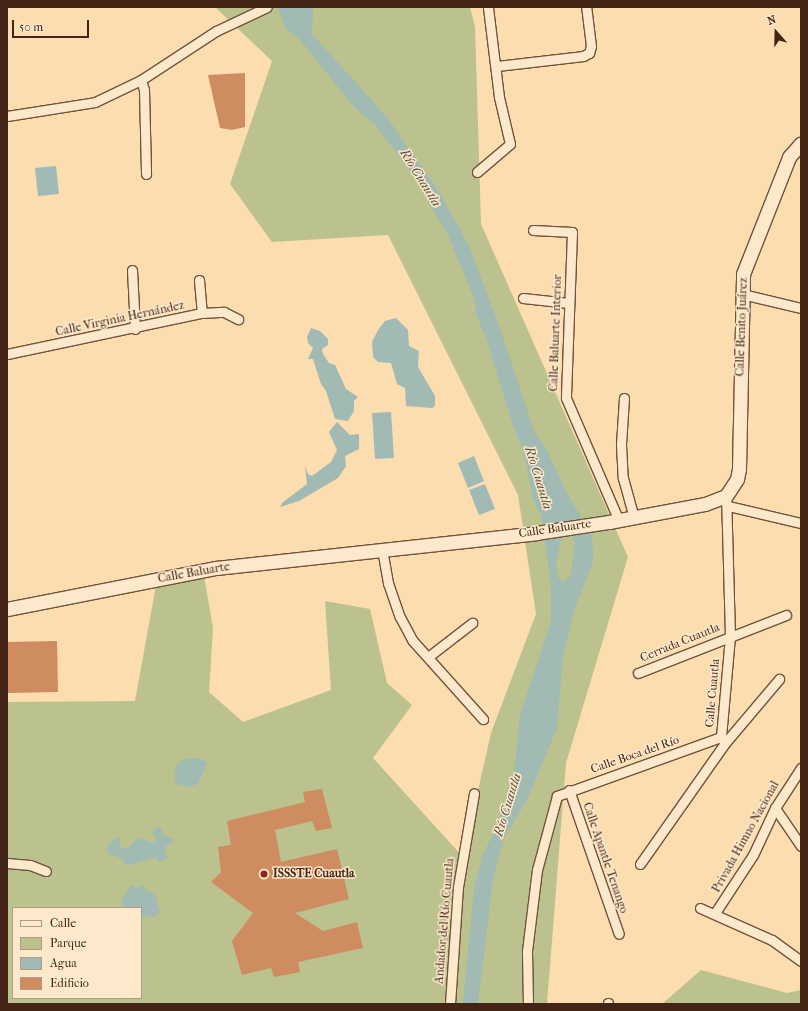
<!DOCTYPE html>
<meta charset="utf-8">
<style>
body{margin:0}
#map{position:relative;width:808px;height:1011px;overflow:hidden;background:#fbddaf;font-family:"IM FELL French Canon",serif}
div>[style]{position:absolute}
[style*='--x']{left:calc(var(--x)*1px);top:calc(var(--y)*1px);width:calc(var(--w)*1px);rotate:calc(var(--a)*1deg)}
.green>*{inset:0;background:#bbc28d}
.water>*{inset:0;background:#a1bab4}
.building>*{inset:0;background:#cf8c60}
.roads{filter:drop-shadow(1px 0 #72523d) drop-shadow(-1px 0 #72523d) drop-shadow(0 1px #72523d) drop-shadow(0 -1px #72523d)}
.street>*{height:9px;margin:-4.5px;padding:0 4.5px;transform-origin:4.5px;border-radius:4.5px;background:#fce9cb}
.secondary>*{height:13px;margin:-6.5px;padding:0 6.5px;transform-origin:6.5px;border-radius:6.5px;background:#fce9cb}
.dots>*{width:11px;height:11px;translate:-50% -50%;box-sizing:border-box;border:2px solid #fce9cb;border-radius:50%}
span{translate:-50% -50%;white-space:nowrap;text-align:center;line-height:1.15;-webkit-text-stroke:3px #fce9cb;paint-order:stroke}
.street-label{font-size:12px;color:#442417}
.poi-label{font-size:12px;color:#442417;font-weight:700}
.left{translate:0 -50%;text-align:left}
.water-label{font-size:13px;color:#5b4a3e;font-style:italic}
.frame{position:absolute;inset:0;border:8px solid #442417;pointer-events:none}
.legend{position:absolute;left:12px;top:907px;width:130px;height:92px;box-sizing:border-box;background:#fce9cb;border:1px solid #b29a83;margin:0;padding:5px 7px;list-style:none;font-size:12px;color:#442417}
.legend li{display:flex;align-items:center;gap:8px;height:20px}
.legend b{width:20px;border:1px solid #b29a83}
.north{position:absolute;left:756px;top:12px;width:40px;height:40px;-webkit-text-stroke:3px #fce9cb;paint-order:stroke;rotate:340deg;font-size:11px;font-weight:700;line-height:16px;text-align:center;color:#442417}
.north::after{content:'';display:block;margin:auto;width:14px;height:18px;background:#442417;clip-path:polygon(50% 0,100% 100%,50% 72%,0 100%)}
.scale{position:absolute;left:12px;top:20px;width:77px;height:18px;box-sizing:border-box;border:2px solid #442417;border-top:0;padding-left:5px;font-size:12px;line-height:14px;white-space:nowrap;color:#442417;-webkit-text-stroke:3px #fce9cb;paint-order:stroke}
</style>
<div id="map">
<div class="green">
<i style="clip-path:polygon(evenodd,215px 7px,470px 7px,475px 27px,481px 224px,628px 557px,566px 763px,547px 1004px,7px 1004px,7px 702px,135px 701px,157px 580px,203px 570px,213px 628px,209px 692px,243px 722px,331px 690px,325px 601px,370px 609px,387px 683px,412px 705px,373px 758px,463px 857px,491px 733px,536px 614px,518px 495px,388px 235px,272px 242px,230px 184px,272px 61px,215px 7px,13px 908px,141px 908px,141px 998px,13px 998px,13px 908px)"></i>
<i style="clip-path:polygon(701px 970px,787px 993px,801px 990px,801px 1004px,662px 1004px)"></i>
</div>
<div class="water">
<i style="clip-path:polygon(evenodd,278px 7px,313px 7px,312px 34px,386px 116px,440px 193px,469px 246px,497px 320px,534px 431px,546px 449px,569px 497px,592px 534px,593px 561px,575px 608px,563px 657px,557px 728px,527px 800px,504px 838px,493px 879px,478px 1004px,463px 1004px,474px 888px,483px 854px,497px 826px,514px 773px,520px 715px,551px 622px,551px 586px,541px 515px,533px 499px,524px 452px,514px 429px,486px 338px,476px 315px,475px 301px,449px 237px,412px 173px,377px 127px,354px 107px,301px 41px,286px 29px,278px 7px,562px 533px,571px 534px,575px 542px,571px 575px,563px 582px,558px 577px,556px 566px,562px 533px)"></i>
<i style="clip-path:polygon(56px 166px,59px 194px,38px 196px,35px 168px)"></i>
<i style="clip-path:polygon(396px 318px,408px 330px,409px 346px,419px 351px,418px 367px,435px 396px,435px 406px,432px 408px,406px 406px,405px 388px,397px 384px,391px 363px,378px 362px,373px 357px,372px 342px,378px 330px,385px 321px)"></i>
<i style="clip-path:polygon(311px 328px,320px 331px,328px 339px,328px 345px,322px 349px,323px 354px,329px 363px,335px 365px,346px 389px,358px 397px,354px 401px,354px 411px,348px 421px,335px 419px,326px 391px,321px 384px,313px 359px,308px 359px,313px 348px,308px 343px,307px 337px)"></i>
<i style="clip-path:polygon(391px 412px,394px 458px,375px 459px,372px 413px)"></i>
<i style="clip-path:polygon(337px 422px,350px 435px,359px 434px,359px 449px,345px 456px,346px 466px,338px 478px,299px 501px,280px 507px,283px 502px,307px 484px,305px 466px,308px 474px,312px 476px,331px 462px,337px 450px,329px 432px)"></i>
<i style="clip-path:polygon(474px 456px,484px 481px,468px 488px,458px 463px)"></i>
<i style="clip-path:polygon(485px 484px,495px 509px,479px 515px,469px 490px)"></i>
<i style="clip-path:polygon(200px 758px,207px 763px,198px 784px,189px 787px,176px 784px,174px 776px,176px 766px,184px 759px)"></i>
<i style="clip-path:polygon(158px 827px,162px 829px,163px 836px,172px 838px,174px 843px,164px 847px,167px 858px,160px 862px,155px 857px,127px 866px,121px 858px,108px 854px,108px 844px,117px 837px,120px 839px,120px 847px,123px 849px,129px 847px,138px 838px,154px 843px,157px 840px,152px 832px)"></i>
<i style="clip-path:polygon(132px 884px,136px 888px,143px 885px,148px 892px,155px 894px,160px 912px,154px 917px,149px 915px,141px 919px,141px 908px,124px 908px,121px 901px)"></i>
</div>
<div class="building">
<i style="clip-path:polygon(245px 73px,245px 127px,232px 130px,220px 128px,208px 75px)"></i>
<i style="clip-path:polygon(57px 641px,58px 692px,7px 693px,7px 642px)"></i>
<i style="clip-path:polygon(322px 789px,332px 828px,316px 831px,312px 821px,275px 830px,281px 862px,337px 849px,349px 899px,295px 913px,323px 931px,357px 922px,363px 948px,298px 962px,300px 972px,274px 977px,271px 968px,242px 975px,232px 941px,253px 913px,211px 882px,221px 872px,218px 847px,231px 845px,227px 821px,305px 802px,303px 792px)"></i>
</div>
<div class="roads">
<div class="street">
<i style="--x:497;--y:66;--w:87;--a:-6.6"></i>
<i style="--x:583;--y:56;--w:7;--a:-27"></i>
<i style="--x:589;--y:53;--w:7;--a:-74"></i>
<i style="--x:591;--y:46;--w:39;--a:-97"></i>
<i style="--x:141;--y:80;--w:10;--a:73"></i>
<i style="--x:144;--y:90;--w:84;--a:88.6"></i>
<i style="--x:7;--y:116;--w:89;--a:-9"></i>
<i style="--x:95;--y:102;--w:51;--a:-25.6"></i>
<i style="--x:141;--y:80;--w:90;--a:-33.2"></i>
<i style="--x:216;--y:31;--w:56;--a:-25.2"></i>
<i style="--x:477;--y:172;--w:43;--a:-40.3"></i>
<i style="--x:510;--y:144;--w:48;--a:-103.2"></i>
<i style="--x:499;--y:97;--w:91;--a:-97"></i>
<i style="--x:533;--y:230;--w:39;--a:3"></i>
<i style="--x:572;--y:232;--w:166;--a:92.1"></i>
<i style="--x:566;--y:398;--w:134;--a:66.7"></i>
<i style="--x:132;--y:270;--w:59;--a:87.1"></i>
<i style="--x:199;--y:280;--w:33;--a:85"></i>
<i style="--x:742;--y:294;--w:61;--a:13.3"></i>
<i style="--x:523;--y:298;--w:46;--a:6.2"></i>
<i style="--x:7;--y:354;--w:199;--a:-11.9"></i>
<i style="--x:202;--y:313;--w:22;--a:-3"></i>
<i style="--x:224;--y:312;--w:16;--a:27"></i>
<i style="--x:624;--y:398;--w:47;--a:93.7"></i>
<i style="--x:621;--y:445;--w:33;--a:87"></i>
<i style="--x:623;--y:478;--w:41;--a:74.6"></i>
<i style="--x:728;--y:506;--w:75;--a:13.1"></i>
<i style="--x:382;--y:549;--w:35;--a:80"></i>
<i style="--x:388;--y:583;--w:36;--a:71"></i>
<i style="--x:400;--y:617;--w:27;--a:62"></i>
<i style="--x:413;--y:641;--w:105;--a:48.1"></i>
<i style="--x:428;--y:657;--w:56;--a:-37.7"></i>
<i style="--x:638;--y:673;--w:159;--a:-21.4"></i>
<i style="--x:725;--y:743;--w:7;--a:-124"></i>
<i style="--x:721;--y:737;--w:101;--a:-84.9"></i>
<i style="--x:730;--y:636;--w:140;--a:-91.6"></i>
<i style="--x:569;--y:790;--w:152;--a:70.9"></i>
<i style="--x:775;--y:808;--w:46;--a:55.6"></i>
<i style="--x:7;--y:863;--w:23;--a:5"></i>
<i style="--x:30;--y:865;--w:17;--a:21"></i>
<i style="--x:640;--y:864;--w:148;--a:-54.9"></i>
<i style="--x:725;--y:743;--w:84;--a:-49.8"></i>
<i style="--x:700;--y:908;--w:79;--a:24"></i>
<i style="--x:772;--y:940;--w:36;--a:36"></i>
<i style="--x:715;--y:913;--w:69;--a:-56.8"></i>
<i style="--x:753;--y:855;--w:52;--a:-64.9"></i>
<i style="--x:775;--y:808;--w:48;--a:-57"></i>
<i style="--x:450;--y:1004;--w:117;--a:-86.1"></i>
<i style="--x:458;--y:887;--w:95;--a:-80.3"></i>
<i style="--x:528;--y:1004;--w:53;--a:-91.1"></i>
<i style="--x:527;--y:951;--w:82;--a:-83"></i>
<i style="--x:537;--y:870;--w:77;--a:-74.9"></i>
<i style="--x:557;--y:796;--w:174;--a:-19.8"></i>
<i style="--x:608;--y:1004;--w:1;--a:-90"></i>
</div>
<div class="secondary">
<i style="--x:7;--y:609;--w:213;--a:-11.1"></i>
<i style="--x:216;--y:568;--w:322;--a:-6.2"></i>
<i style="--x:536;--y:533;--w:74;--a:-8.6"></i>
<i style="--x:609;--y:522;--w:98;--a:-10.6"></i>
<i style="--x:705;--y:504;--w:22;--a:-21"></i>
<i style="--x:726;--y:496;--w:20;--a:-57"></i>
<i style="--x:737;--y:479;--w:10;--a:-79"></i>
<i style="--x:739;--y:469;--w:195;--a:-88.8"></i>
<i style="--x:743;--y:274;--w:126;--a:-68.5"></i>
<i style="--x:789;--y:157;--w:18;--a:-49"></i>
</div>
</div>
<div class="dots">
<i style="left:264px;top:874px;background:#8f2418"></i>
</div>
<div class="street-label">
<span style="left:120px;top:319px;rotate:-12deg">Calle Virginia Hernández</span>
<span style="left:742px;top:327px;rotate:-88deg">Calle Benito Juárez</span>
<span style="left:556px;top:333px;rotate:-88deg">Calle Baluarte Interior</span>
<span style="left:555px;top:529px;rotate:-8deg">Calle Baluarte</span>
<span style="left:194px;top:573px;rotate:-10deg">Calle Baluarte</span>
<span style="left:680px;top:643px;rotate:-22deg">Cerrada Cuautla</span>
<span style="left:713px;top:693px;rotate:-85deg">Calle Cuautla</span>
<span style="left:635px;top:755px;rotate:-19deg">Calle Boca del Río</span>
<span style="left:746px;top:837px;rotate:-61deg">Privada Himno Nacional</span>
<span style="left:605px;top:858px;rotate:71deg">Calle Apantle Tenango</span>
<span style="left:445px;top:921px;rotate:-85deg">Andador del Río Cuautla</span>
</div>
<div class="poi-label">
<span class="left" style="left:273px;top:874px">ISSSTE Cuautla</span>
</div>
<div class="water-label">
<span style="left:420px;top:178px;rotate:58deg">Río Cuautla</span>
<span style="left:538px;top:478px;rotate:73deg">Río Cuautla</span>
<span style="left:508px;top:805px;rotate:-73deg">Río Cuautla</span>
</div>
<div class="frame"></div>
<ul class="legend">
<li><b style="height:5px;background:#fce9cb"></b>Calle</li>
<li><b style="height:11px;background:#bbc28d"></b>Parque</li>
<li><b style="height:11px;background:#a1bab4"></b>Agua</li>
<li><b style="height:11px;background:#cf8c60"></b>Edificio</li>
</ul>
<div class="north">N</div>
<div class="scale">50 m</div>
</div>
